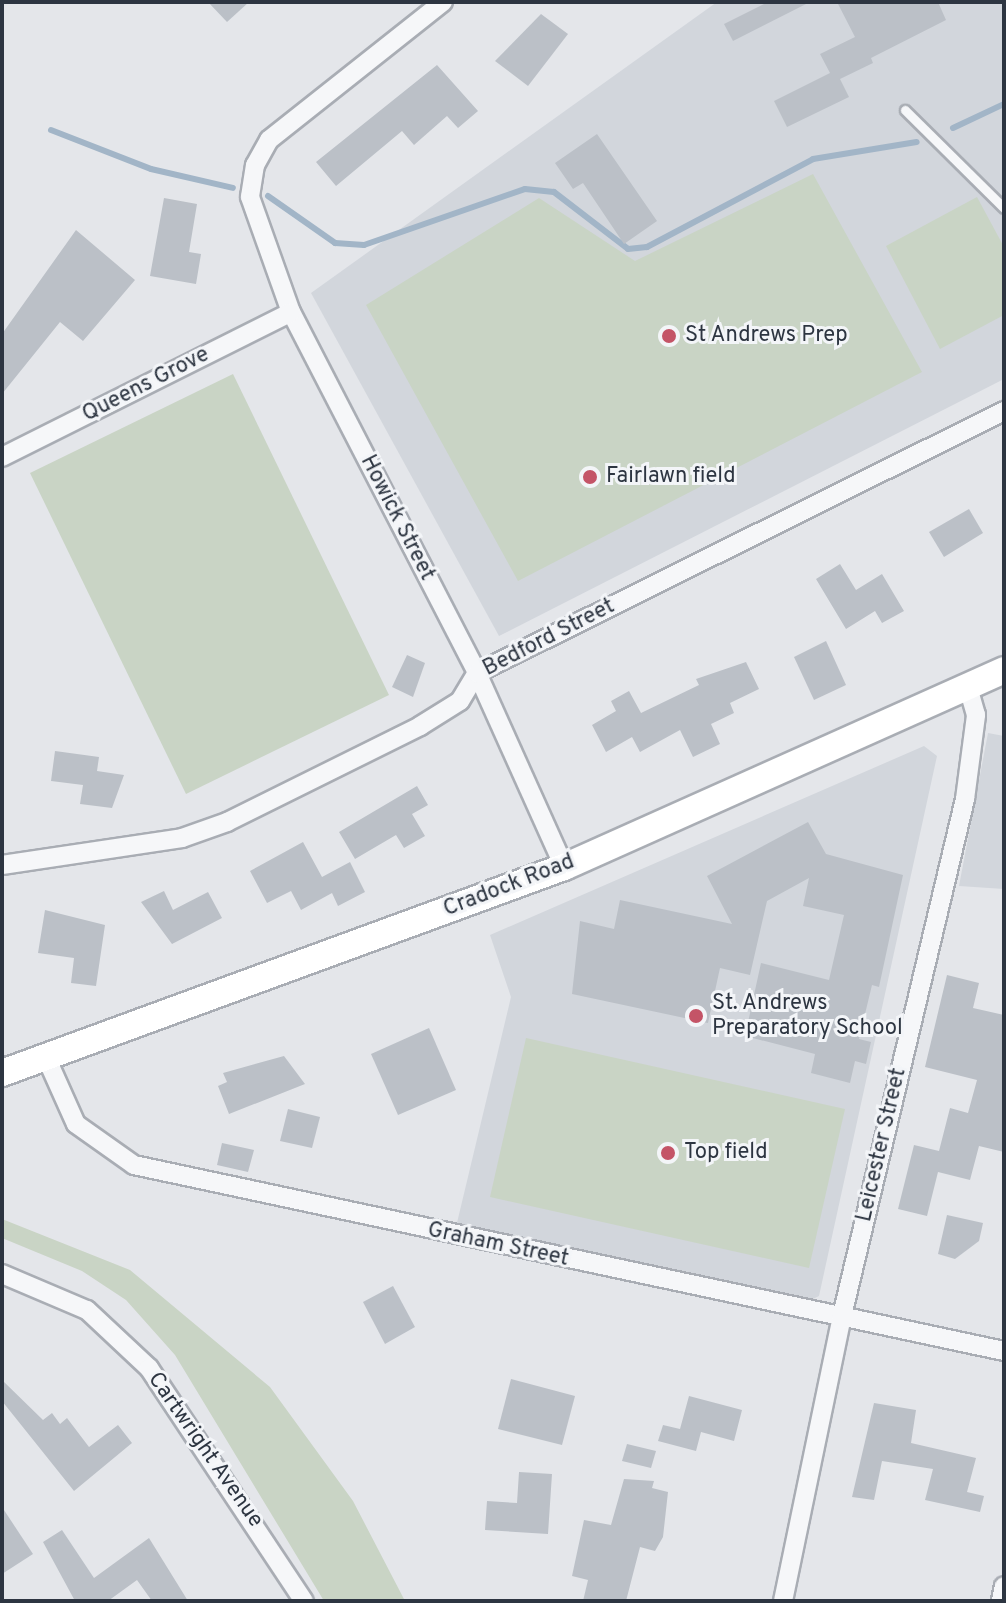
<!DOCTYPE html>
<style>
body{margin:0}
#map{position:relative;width:1006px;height:1603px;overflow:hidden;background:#e4e6ea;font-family:Overpass,sans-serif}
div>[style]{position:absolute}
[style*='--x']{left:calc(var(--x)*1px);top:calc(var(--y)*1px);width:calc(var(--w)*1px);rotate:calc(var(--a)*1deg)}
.built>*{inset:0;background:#d2d6dc}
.green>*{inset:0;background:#c9d4c5}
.stream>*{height:6px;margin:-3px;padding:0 3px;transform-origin:3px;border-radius:3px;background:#a2b5c7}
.building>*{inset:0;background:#bbc0c7}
.roads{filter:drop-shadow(2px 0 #a9adb4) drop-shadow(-2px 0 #a9adb4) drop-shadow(0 2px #a9adb4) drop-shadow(0 -2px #a9adb4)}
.service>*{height:9px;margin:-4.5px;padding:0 4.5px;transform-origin:4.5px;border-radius:4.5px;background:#f6f7f9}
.minor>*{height:18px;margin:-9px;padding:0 9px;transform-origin:9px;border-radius:9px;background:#f6f7f9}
.secondary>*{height:26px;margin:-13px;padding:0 13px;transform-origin:13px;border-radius:13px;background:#fff}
.dots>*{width:22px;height:22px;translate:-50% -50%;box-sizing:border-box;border:4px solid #f3f5f8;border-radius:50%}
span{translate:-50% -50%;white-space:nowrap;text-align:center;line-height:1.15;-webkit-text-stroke:6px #f3f5f8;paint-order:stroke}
.poi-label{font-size:22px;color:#2d3541}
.left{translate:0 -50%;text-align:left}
.street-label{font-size:22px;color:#2d3541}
.frame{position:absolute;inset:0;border:4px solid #2d3541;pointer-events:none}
</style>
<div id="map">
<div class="built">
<i style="clip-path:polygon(717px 2px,1004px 2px,1004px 379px,499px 636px,311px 293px)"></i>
<i style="clip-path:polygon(988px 733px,1004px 736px,1004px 889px,959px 886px)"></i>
<i style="clip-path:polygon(924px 746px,937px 756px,819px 1296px,809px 1301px,456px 1227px,511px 997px,490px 935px)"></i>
</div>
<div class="green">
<i style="clip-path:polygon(813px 174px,922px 372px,518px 581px,366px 305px,539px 198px,635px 261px)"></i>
<i style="clip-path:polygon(977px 197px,1004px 247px,1004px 315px,940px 349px,886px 246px)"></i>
<i style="clip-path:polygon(233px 374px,389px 695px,186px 794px,30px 473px)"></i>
<i style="clip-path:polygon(526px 1038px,845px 1109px,809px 1268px,490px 1197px)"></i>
<i style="clip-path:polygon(2px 1219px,130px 1270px,270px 1387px,353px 1501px,405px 1601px,324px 1601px,175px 1355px,126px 1300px,82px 1271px,2px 1238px)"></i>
</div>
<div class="stream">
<i style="--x:953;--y:128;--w:56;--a:-25.2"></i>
<i style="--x:51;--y:130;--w:107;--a:21.3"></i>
<i style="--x:151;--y:169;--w:84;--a:13"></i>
<i style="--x:268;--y:196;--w:82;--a:35"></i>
<i style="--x:335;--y:243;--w:29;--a:4"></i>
<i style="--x:364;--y:245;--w:170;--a:-19.2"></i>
<i style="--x:525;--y:189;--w:29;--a:6"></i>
<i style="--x:554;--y:192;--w:93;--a:37.6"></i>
<i style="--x:628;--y:249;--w:19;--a:-6"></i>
<i style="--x:647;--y:247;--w:188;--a:-27.9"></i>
<i style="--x:813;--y:159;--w:105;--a:-9.3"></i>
</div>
<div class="building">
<i style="clip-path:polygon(208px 2px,249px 2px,227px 22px)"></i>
<i style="clip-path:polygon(768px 2px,810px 2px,733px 41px,724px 24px)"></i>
<i style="clip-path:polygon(837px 2px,938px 2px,946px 20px,871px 58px,873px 63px,840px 79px,849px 97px,787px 127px,774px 101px,830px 73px,820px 54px,855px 37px)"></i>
<i style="clip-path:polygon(541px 14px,568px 34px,528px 86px,495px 61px)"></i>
<i style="clip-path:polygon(437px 65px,478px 111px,458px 128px,447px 116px,414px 145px,402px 131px,336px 186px,316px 162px)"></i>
<i style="clip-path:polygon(597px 134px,657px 221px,624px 244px,583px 183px,573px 189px,555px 163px)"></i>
<i style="clip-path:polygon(164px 198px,197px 204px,189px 252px,201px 254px,196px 284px,150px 276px)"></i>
<i style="clip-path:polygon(76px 230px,135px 280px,83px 341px,60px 322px,2px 394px,2px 334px)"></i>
<i style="clip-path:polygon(969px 509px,983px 533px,944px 557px,929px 532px)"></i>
<i style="clip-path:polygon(840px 564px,856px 590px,882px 574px,904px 611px,882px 623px,875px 611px,846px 629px,816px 579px)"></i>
<i style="clip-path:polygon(826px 641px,846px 685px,814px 700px,794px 657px)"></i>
<i style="clip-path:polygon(407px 655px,425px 663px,413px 697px,392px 687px)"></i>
<i style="clip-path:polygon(746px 662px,759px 689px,730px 703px,734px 713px,711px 724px,720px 744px,693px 757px,680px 730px,640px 752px,632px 737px,606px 752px,592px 725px,616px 711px,611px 701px,629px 691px,641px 713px,699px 685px,696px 679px)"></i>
<i style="clip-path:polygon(55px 751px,99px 757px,97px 771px,124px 775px,112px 808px,80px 804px,83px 785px,51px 781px)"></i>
<i style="clip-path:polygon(417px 786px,428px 805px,412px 814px,425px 836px,404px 848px,396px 835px,355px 859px,339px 832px)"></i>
<i style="clip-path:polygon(808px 822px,826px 854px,903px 875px,879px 987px,872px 985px,859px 1039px,871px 1042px,866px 1064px,855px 1061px,850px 1083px,811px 1073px,815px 1054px,745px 1036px,761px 963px,829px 980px,844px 915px,803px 906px,809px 878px,767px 901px,750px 975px,720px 968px,708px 1023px,572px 994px,580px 921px,614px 929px,620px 900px,732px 924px,707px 876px)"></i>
<i style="clip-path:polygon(303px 842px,322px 877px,350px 862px,365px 892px,338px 906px,332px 893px,301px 910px,291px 891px,267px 903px,250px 871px)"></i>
<i style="clip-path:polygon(164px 891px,173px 910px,208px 892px,222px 918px,172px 944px,141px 902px)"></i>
<i style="clip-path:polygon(45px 910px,105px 925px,96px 986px,71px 983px,74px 958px,38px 953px)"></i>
<i style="clip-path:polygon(947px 975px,979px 983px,973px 1008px,1004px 1015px,1004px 1152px,979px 1146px,970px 1180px,938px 1172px,927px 1216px,898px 1209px,914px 1145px,939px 1151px,950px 1108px,968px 1113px,977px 1080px,925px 1067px)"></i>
<i style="clip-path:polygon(429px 1028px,456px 1090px,398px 1115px,371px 1054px)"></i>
<i style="clip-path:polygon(284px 1056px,305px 1084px,229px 1114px,218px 1086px,227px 1082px,223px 1073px)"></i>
<i style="clip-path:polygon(288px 1109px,320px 1117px,312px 1148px,280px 1141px)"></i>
<i style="clip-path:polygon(222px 1143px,254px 1150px,248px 1172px,217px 1165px)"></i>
<i style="clip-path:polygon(947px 1215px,983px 1223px,979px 1241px,955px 1259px,938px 1254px)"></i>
<i style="clip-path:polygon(393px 1286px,415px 1327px,385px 1344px,363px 1302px)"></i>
<i style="clip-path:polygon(511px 1379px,575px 1396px,562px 1445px,498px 1429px)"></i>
<i style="clip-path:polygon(2px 1380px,43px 1420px,52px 1413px,60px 1424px,67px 1418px,89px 1447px,118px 1425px,132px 1443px,74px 1491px,2px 1401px)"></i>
<i style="clip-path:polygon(689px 1396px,742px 1410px,734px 1441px,701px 1432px,696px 1451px,658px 1441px,663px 1425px,680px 1429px)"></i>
<i style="clip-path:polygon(874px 1403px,916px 1410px,911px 1443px,976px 1458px,967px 1492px,984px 1496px,980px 1512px,925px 1500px,933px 1469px,882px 1461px,874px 1500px,852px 1497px)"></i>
<i style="clip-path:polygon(627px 1444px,656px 1451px,651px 1468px,622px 1461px)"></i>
<i style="clip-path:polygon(519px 1472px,552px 1474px,548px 1534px,485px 1530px,487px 1501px,517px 1503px)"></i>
<i style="clip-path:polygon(624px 1479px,654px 1481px,652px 1488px,668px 1492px,663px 1537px,655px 1551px,640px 1547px,626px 1601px,583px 1601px,588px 1580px,572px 1576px,584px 1520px,611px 1525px)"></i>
<i style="clip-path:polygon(2px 1507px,33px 1554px,2px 1574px)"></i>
<i style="clip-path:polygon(62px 1530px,94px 1578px,149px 1538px,188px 1601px,152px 1601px,137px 1580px,108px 1601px,75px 1601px,43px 1542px)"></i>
</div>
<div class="roads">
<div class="service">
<i style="--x:905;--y:110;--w:139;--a:44.7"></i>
</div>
<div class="minor">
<i style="--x:443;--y:2;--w:222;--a:141.6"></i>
<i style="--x:269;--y:140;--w:29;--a:119"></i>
<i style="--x:255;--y:165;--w:32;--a:99"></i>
<i style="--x:250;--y:197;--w:122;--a:70.4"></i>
<i style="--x:291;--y:312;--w:406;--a:62.7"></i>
<i style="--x:477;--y:673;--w:213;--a:65.8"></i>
<i style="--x:2;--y:457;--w:323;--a:-26.6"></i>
<i style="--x:2;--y:865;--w:182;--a:-8.5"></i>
<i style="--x:182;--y:838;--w:48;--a:-19.6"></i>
<i style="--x:227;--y:822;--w:216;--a:-26.4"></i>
<i style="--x:420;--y:726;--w:47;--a:-32"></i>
<i style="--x:460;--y:701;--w:33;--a:-59"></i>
<i style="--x:477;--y:673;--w:589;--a:-26.43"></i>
<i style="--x:46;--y:1057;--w:73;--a:65.9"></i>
<i style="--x:76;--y:1124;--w:71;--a:35.3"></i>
<i style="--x:134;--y:1165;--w:890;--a:12.07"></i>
<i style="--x:2;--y:1274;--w:92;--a:23"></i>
<i style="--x:87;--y:1310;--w:85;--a:43.1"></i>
<i style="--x:149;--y:1368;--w:280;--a:56.4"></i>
<i style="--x:783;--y:1601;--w:287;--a:-78.3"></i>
<i style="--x:841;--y:1320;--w:536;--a:-76.61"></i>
<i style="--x:965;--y:799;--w:85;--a:-82.5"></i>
<i style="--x:976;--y:715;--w:26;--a:-106"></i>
<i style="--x:1001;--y:1601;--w:15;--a:-79"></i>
</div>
<div class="secondary">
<i style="--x:2;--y:1073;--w:599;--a:-20.13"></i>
<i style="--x:564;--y:867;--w:482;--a:-24.1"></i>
</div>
</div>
<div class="dots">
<i style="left:669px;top:336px;background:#c45467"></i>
<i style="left:590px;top:477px;background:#c45467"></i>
<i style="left:696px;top:1016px;background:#c45467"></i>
<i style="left:668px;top:1153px;background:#c45467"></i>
</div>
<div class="poi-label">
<span class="left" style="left:685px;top:336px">St Andrews Prep</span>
<span class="left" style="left:606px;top:477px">Fairlawn field</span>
<span class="left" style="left:712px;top:1016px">St. Andrews<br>Preparatory School</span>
<span class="left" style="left:684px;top:1153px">Top field</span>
</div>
<div class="street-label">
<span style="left:146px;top:385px;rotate:-27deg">Queens Grove</span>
<span style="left:397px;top:518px;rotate:63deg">Howick Street</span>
<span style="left:549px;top:638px;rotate:-27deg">Bedford Street</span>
<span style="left:509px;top:886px;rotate:-21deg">Cradock Road</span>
<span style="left:882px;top:1145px;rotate:-77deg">Leicester Street</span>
<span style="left:498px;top:1245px;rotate:12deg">Graham Street</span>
<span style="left:205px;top:1450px;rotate:55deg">Cartwright Avenue</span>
</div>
<div class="frame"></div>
</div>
